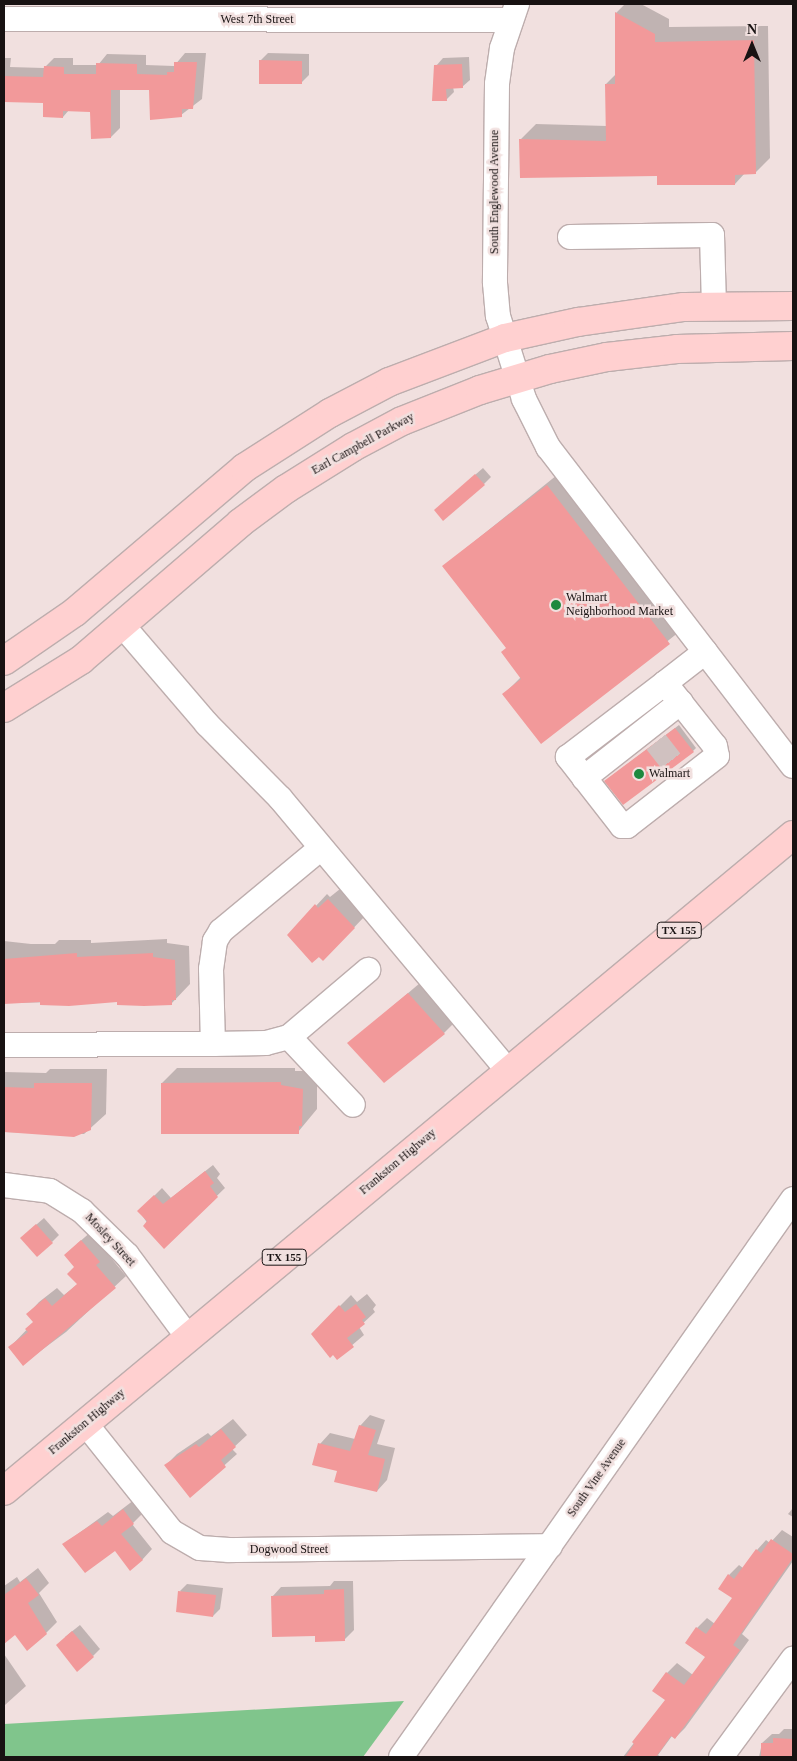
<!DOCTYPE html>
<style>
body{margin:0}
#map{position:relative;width:797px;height:1761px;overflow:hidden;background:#f1e0df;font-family:"Times New Roman",serif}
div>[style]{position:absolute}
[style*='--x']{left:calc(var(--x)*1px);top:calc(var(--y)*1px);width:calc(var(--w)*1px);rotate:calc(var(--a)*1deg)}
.forest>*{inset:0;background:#80c58c}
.shadow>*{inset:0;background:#0003}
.building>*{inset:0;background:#f2999a}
.minor-tunnel>*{height:24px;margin-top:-12px;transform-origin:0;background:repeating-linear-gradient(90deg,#d0c1c0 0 24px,transparent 0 36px)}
.roads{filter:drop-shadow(1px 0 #bdadad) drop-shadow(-1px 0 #bdadad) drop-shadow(0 1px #bdadad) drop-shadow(0 -1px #bdadad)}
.minor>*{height:24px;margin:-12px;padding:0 12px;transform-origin:12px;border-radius:12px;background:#fff}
.major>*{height:28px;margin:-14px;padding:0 14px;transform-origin:14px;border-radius:14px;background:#ffd0d0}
.dots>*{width:14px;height:14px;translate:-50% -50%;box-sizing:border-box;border:2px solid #f1e0df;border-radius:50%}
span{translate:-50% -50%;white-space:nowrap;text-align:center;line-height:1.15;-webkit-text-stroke:5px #f1e0df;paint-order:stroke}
.shield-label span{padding:1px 4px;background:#f1e0df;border:1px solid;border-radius:4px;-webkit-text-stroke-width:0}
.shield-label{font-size:11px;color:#181212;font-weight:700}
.street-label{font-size:12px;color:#181212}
.poi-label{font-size:12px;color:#181212}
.left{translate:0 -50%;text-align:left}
.frame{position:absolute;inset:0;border:5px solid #181212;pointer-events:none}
.north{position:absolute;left:727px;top:20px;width:50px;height:50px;-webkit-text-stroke:4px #f1e0df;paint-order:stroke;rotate:0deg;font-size:14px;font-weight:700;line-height:20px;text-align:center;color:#181212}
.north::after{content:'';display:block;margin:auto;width:18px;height:22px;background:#181212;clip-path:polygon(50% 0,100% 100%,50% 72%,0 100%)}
</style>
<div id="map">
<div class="forest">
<i style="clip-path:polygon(404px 1701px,363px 1757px,4px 1757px,4px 1724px)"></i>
</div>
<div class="shadow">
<i style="clip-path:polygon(625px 4px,641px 4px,669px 19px,669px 27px,768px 26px,770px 158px,755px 173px,745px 173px,735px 184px,659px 175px,521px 139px,536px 124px,607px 126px,606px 84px,616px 74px,616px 13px)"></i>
<i style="clip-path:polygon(185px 53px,206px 53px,202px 99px,181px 115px,150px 89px,120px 89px,120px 128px,111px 137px,92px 111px,69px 110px,63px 117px,44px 102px,4px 101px,4px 58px,11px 58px,10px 67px,44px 68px,54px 58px,73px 58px,73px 65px,98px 65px,107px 54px,146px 55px,146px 65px,174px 66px)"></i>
<i style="clip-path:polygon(268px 53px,309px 54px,309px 75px,301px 83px,260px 61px)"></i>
<i style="clip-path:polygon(469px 57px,470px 80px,462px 87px,453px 87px,454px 92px,446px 100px,436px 66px,443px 58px)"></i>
<i style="clip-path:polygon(483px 468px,491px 477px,484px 484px,443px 503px)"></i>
<i style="clip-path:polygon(562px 471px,684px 628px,541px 742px,504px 694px,521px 677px,507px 648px,444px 566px)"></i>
<i style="clip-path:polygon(679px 725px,696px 748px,693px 751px,609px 778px)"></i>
<i style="clip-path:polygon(340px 889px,365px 916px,323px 960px,289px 935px,327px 894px,330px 897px)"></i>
<i style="clip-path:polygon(167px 939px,167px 943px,189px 946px,190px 984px,171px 1004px,118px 1001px,4px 1003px,4px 941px,31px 944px,55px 944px,59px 940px,91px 940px,91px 943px)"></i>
<i style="clip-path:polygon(420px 983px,455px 1022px,444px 1033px,349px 1043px)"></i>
<i style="clip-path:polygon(177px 1068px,295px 1068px,295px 1071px,310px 1071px,317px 1074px,317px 1109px,298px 1132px,162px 1083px)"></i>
<i style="clip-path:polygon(50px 1069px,107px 1069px,106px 1114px,84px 1134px,4px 1132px,4px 1072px,46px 1073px)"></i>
<i style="clip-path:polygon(213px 1165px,220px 1174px,217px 1178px,225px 1188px,164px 1247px,139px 1211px,162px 1188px,171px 1198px)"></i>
<i style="clip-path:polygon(44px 1218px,59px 1235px,52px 1242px,29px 1231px)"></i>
<i style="clip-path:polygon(93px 1230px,110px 1249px,107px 1253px,126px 1276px,66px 1332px,23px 1364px,10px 1347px,34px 1322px,28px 1314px,39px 1302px,57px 1288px,64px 1295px,78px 1284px,77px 1244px)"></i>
<i style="clip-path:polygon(367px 1294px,376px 1305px,373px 1309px,375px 1312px,359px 1327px,364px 1335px,337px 1358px,312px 1334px,351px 1295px,357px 1302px)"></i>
<i style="clip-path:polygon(370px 1415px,385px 1420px,377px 1444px,395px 1448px,387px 1480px,377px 1491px,338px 1470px,320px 1444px,330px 1433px,355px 1439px,360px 1426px)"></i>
<i style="clip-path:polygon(233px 1419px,247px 1435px,232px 1449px,237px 1454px,190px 1496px,166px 1465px,177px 1454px,208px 1433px,211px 1436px)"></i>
<i style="clip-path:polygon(134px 1500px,144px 1512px,132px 1524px,152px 1549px,142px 1560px,115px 1550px,64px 1544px,108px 1512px,113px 1516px)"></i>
<i style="clip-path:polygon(793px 1508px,793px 1517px,788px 1514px)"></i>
<i style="clip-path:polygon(782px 1530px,793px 1537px,793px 1561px,742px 1634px,749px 1640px,685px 1728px,675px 1738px,672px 1736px,658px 1755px,661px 1757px,623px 1757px,667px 1700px,667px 1673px,677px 1663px,693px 1675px,707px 1656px,697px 1628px,707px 1618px,715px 1624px,733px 1598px,729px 1575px,739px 1565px,743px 1568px,757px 1550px,766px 1540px,770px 1543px)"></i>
<i style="clip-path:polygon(38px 1568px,49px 1583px,39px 1593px,57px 1622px,46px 1633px,15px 1633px,4px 1642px,4px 1586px,17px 1577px,20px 1582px)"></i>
<i style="clip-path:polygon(334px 1581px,353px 1581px,354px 1630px,344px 1640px,316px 1635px,272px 1597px,281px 1587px,330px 1586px)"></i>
<i style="clip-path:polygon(187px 1584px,223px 1588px,220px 1609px,213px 1616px,180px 1591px)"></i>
<i style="clip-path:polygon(80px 1625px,100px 1649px,93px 1656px,65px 1637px)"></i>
<i style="clip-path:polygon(4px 1654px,26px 1686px,5px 1705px,4px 1703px)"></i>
<i style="clip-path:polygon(784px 1729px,793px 1729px,793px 1757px,759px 1757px,762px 1743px,772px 1734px,779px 1734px)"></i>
</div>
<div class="building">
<i style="clip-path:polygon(615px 12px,655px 34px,655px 42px,754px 40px,756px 174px,735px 175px,735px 185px,657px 185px,657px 176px,520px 178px,519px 139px,606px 141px,605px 84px,615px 84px)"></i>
<i style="clip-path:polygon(259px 60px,302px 61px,302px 84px,259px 84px)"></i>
<i style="clip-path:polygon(174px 62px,197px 62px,193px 109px,182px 109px,182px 117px,150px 120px,149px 90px,111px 90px,111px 138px,91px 139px,90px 112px,63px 111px,63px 118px,43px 117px,43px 103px,4px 102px,4px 76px,43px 77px,44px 66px,64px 67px,64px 74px,96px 74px,96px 63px,137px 64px,137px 74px,167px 75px,167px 72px,174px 72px)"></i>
<i style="clip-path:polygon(462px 64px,463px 88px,446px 89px,447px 101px,432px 101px,434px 65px)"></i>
<i style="clip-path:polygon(475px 474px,485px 485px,443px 521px,434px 510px)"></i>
<i style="clip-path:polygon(547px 485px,670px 644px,541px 744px,502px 694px,521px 679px,501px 652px,506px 648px,442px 566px)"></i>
<i style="clip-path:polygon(675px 728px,694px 752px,623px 805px,604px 781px)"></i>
<i style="clip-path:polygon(328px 899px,355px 928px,323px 961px,319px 957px,312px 963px,287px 935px,315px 904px,318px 908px)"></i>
<i style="clip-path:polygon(77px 953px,77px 957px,153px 953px,153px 957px,175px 960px,176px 1000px,172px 1000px,172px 1005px,144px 1006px,117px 1005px,117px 1002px,69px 1006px,40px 1005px,40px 1002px,4px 1004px,4px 959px)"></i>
<i style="clip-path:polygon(408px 993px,445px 1034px,384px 1083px,347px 1043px)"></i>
<i style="clip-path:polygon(281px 1082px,281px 1085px,303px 1089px,302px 1126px,299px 1126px,299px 1134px,161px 1134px,161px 1083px)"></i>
<i style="clip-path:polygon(34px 1083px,92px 1083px,91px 1130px,74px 1137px,4px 1132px,4px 1087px,34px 1088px)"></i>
<i style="clip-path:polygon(205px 1171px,214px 1183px,210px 1186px,218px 1197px,164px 1249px,143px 1226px,147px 1221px,137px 1211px,154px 1195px,163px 1204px)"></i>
<i style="clip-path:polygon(36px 1224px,53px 1243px,37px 1257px,20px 1238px)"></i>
<i style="clip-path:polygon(81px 1240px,100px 1262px,96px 1265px,116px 1288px,23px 1366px,8px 1347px,28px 1332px,25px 1329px,33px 1322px,26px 1314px,45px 1298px,52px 1306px,77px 1284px,67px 1274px,74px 1267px,64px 1255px)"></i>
<i style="clip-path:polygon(356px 1304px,366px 1317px,362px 1320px,365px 1324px,347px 1338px,354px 1347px,337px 1360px,333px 1355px,330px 1358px,311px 1334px,339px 1305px,345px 1312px)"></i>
<i style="clip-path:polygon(359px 1425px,376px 1430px,368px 1455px,385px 1459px,377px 1492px,334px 1482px,337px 1471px,312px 1465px,318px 1443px,350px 1451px)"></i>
<i style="clip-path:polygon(221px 1429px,236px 1447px,221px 1460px,226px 1467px,190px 1498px,164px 1465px,196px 1444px,199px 1447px)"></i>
<i style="clip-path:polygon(123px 1509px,134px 1524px,121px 1534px,143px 1560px,130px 1571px,115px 1551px,85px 1573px,62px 1544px,97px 1521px,102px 1526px)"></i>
<i style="clip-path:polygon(771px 1539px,793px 1554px,793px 1558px,733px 1645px,740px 1650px,675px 1739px,671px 1736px,656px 1757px,625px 1757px,634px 1744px,632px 1742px,665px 1700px,652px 1691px,666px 1672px,684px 1685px,705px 1657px,685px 1643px,696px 1627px,706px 1634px,732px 1598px,718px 1589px,728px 1574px,734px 1579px,756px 1549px,761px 1553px)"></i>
<i style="clip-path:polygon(26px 1578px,39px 1595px,28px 1603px,47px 1634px,27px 1651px,15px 1635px,4px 1644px,4px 1595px)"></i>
<i style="clip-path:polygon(344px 1589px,345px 1641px,315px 1642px,315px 1636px,272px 1637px,271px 1596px,324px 1594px,324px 1590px)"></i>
<i style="clip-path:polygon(178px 1591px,216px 1595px,213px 1617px,176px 1612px)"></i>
<i style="clip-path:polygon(72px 1631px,94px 1657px,77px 1672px,56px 1645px)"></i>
<i style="clip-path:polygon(773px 1738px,793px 1739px,793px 1757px,761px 1757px,761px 1743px,773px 1743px)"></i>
</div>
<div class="minor-tunnel">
<i style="--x:656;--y:742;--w:31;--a:52"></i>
</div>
<div class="roads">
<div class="minor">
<i style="--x:517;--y:4;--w:46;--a:108.8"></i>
<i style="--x:502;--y:48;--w:36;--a:98"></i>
<i style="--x:497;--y:84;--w:199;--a:90.6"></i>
<i style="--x:495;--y:283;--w:33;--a:85"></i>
<i style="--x:498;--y:316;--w:87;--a:72.6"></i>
<i style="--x:524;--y:399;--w:54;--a:63.4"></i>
<i style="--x:548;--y:447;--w:402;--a:52.5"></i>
<i style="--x:4;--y:19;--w:507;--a:0.11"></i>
<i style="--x:570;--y:237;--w:142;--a:-0.8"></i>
<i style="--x:712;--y:235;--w:71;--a:88.4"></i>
<i style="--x:123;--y:626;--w:129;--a:49.4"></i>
<i style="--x:207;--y:724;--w:104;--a:45.4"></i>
<i style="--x:280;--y:798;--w:356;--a:50.1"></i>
<i style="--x:665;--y:683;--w:80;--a:51.6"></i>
<i style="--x:715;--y:746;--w:10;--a:79"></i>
<i style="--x:717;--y:756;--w:114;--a:142.1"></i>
<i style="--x:627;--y:826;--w:5;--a:180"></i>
<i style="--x:622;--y:826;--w:88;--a:-128"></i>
<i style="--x:568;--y:757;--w:122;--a:-37.3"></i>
<i style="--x:665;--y:683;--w:51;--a:-37.8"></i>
<i style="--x:584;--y:778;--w:123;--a:-38.1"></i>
<i style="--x:321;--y:848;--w:130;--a:140.3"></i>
<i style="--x:221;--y:931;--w:12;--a:121"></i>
<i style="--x:215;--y:941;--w:28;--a:98"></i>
<i style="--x:211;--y:969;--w:75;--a:88.5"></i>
<i style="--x:213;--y:1044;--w:53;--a:-1.1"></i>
<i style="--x:266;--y:1043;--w:24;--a:-15"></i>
<i style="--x:289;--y:1037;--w:93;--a:46.7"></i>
<i style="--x:289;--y:1037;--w:104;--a:-40.3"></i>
<i style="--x:4;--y:1045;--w:209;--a:-0.3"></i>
<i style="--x:4;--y:1185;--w:46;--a:7.4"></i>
<i style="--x:50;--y:1191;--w:38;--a:32"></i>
<i style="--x:82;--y:1211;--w:63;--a:44.4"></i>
<i style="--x:127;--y:1255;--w:102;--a:53.4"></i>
<i style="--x:85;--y:1423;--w:139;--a:51.4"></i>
<i style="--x:172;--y:1532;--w:32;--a:30"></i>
<i style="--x:200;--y:1548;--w:29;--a:4"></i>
<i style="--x:229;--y:1550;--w:321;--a:-0.7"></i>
<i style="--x:401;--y:1757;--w:682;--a:-54.91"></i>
<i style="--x:721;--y:1757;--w:122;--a:-53.7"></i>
</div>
<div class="major">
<i style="--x:4;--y:661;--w:86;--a:-34.6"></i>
<i style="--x:75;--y:612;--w:222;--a:-40.4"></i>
<i style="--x:244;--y:468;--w:102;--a:-32.6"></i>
<i style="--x:330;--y:413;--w:67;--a:-27.7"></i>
<i style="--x:389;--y:382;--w:124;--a:-20.8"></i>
<i style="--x:505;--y:338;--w:75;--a:-12.4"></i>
<i style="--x:578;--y:322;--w:107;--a:-8.1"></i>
<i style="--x:684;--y:307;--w:109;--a:-0.5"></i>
<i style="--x:4;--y:708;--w:91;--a:-31.9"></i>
<i style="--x:81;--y:660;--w:210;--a:-40.7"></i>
<i style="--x:240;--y:523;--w:57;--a:-36.5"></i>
<i style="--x:286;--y:489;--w:79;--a:-32.1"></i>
<i style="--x:353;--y:447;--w:55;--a:-28"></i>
<i style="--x:402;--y:421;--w:84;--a:-21.7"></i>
<i style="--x:480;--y:390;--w:73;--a:-16.7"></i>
<i style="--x:550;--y:369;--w:58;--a:-11.9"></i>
<i style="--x:607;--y:357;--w:70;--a:-6.5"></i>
<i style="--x:677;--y:349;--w:116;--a:-1.5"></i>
<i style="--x:4;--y:1491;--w:1026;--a:-39.74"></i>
</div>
</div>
<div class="dots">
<i style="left:556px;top:605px;background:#1e893f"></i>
<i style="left:639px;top:774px;background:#1e893f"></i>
</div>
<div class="shield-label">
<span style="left:679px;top:930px">TX 155</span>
<span style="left:284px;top:1257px">TX 155</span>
</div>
<div class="street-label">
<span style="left:257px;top:20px">West 7th Street</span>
<span style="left:495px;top:192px;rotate:-90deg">South Englewood Avenue</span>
<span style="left:363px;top:444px;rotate:-29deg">Earl Campbell Parkway</span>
<span style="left:398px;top:1162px;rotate:-40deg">Frankston Highway</span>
<span style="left:110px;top:1240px;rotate:47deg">Mosley Street</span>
<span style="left:87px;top:1422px;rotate:-40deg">Frankston Highway</span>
<span style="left:597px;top:1478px;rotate:-55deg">South Vine Avenue</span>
<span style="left:289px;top:1550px">Dogwood Street</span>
</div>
<div class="poi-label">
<span class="left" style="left:566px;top:605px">Walmart<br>Neighborhood Market</span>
<span class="left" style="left:649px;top:774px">Walmart</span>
</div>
<div class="frame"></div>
<div class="north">N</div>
</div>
